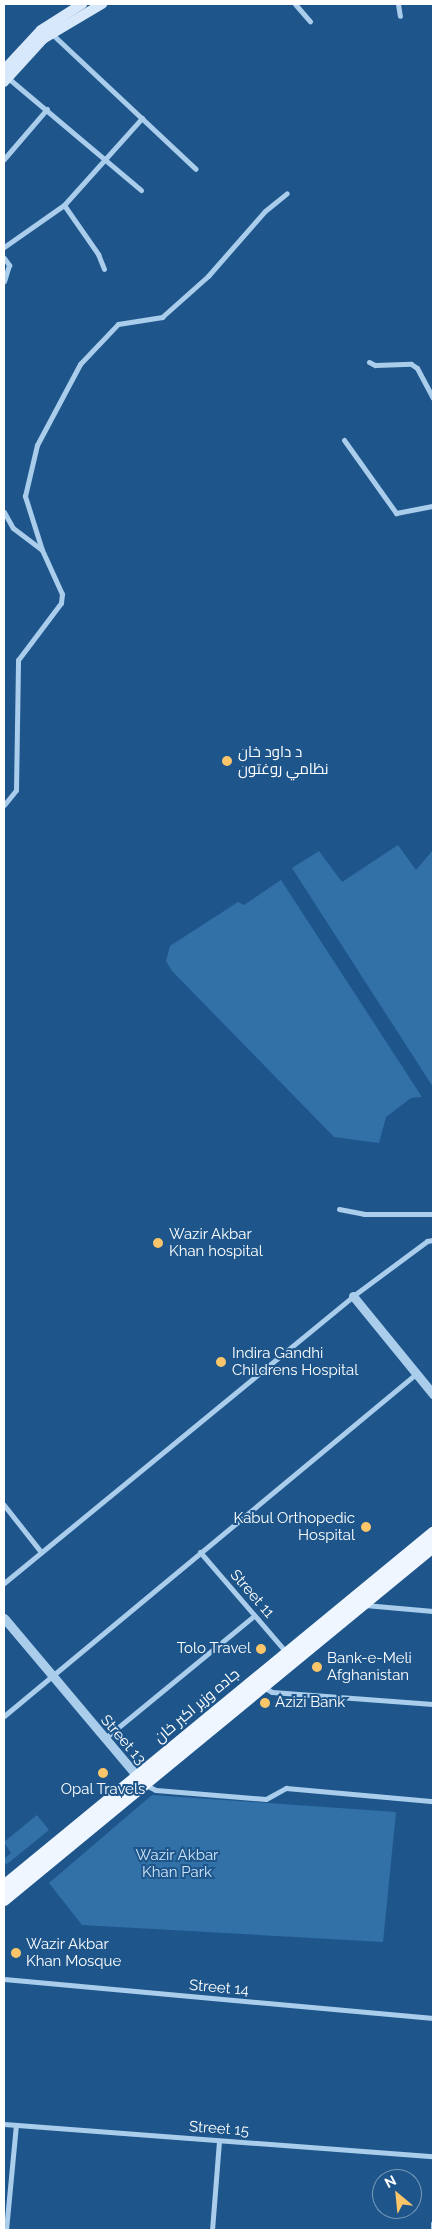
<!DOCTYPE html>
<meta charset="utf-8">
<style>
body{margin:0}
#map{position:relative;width:437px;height:2234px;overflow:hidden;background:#1e568b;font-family:Raleway,Cairo,sans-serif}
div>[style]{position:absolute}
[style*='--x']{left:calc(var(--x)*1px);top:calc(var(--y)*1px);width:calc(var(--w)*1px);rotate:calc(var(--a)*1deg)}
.green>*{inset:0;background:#3270a8}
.minor>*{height:5px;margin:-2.5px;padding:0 2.5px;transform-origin:2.5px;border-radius:2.5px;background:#aacdec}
.tertiary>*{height:9px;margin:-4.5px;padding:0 4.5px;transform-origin:4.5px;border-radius:4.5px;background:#aacdec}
.secondary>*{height:10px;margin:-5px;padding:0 5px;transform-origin:5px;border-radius:5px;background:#d6e8f9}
.primary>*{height:12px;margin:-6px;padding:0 6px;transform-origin:6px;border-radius:6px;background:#eff6ff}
.dots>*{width:14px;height:14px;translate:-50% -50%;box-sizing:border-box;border:2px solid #1e568b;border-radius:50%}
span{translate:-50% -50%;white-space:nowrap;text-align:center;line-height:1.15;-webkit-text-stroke:4px #1e568b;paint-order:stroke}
.poi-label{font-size:15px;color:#fff}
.left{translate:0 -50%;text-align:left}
.right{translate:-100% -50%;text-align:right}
.street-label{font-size:15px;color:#fff}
.park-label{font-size:15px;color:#cfe5f9}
.frame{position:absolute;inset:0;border:5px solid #fff;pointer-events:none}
.north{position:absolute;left:372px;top:2169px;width:50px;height:50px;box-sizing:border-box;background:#1e568b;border:1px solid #789ab9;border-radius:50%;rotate:332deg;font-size:14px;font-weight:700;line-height:20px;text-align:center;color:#fff}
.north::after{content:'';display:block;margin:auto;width:18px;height:22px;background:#fbc569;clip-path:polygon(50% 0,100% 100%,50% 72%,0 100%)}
</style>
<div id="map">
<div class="green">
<i style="clip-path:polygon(398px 845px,416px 870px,433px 850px,433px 1087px,292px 868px,319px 851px,342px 882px)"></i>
<i style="clip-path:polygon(281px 880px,422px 1097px,411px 1098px,386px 1117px,379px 1143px,334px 1137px,172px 971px,166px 961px,170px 946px,238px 902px,244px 905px)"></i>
<i style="clip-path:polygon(152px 1795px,396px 1812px,383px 1942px,82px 1925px,49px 1883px)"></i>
<i style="clip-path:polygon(37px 1815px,49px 1830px,6px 1865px,4px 1859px,11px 1853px,4px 1842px)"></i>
</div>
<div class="minor">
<i style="--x:295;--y:4;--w:23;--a:49"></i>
<i style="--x:398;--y:4;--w:12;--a:81"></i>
<i style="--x:52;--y:34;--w:197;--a:43.2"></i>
<i style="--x:8;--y:78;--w:174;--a:40.1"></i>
<i style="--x:4;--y:159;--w:66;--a:-49.3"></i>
<i style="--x:64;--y:205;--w:60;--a:55.2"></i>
<i style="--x:98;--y:254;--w:16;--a:68"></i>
<i style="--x:4;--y:247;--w:73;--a:-35"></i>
<i style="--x:64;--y:205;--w:117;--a:-48.1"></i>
<i style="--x:4;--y:258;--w:9;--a:54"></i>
<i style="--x:9;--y:265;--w:17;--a:107"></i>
<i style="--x:369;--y:362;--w:7;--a:27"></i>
<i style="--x:375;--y:365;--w:36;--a:-2"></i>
<i style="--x:411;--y:364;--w:7;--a:34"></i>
<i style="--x:417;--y:368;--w:34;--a:62"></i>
<i style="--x:344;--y:440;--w:90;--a:54.5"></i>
<i style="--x:396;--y:513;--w:38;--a:-11"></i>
<i style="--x:4;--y:512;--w:18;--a:61"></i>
<i style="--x:13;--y:528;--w:36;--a:37"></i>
<i style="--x:4;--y:805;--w:19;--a:-51"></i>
<i style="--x:16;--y:790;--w:130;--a:-89.1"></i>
<i style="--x:18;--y:660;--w:71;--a:-53"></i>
<i style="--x:61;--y:603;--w:9;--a:-84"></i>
<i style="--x:62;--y:594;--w:48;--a:-114.4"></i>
<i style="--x:42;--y:550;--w:57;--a:-107.5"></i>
<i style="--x:25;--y:496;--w:52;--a:-76.8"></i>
<i style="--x:37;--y:445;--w:92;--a:-62"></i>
<i style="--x:80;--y:364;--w:55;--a:-46.5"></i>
<i style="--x:118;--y:324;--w:45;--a:-9"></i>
<i style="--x:162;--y:317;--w:62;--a:-41.7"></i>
<i style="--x:208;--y:276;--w:86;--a:-48.8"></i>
<i style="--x:265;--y:211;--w:28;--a:-39"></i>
<i style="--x:339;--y:1209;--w:25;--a:11"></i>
<i style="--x:364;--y:1214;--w:69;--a:0"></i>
<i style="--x:4;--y:1505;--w:60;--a:51.8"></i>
<i style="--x:200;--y:1552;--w:132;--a:49.3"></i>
<i style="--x:4;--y:1583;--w:452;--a:-39.4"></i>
<i style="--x:353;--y:1296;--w:92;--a:-36.6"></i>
<i style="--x:427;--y:1241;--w:6;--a:-9"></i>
<i style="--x:365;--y:1605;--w:68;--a:5"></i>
<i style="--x:265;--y:1688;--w:8;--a:30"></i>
<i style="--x:272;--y:1692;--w:161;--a:4.3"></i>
<i style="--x:4;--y:1716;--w:537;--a:-39.71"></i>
<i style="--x:104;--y:1739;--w:194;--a:-39.4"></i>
<i style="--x:144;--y:1784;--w:13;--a:27"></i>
<i style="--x:156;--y:1790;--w:110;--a:4.7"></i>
<i style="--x:266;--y:1799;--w:23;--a:-29"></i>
<i style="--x:286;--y:1788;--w:148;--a:5.1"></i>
<i style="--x:4;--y:1979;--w:431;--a:5.2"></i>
<i style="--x:4;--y:2124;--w:430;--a:4.3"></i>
<i style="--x:6;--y:2230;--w:105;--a:-84.6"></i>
<i style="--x:212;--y:2230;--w:89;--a:-85.5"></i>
<i style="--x:433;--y:2230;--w:7;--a:-90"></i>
</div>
<div class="tertiary">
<i style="--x:353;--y:1296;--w:127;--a:50.8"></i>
<i style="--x:4;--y:1618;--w:207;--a:49.9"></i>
</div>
<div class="secondary">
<i style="--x:4;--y:70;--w:54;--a:-47.2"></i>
<i style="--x:41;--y:30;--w:49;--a:-32.4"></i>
<i style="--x:4;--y:82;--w:58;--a:-47.8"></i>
<i style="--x:43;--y:39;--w:69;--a:-30.7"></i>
</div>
<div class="primary">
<i style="--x:4;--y:1886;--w:556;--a:-39.45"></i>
<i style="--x:4;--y:1900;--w:556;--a:-39.45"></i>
</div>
<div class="dots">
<i style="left:227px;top:761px;background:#fbc569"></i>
<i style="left:158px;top:1243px;background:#fbc569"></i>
<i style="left:221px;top:1362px;background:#fbc569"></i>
<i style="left:366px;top:1527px;background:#fbc569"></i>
<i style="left:261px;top:1649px;background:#fbc569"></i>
<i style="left:317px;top:1667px;background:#fbc569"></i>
<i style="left:265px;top:1703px;background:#fbc569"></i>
<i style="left:103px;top:1773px;background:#fbc569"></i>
<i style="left:16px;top:1953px;background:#fbc569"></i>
</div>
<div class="poi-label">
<span class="left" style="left:238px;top:761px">د داود خان<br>نظامي روغتون</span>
<span class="left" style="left:169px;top:1243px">Wazir Akbar<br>Khan hospital</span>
<span class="left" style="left:232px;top:1362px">Indira Gandhi<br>Childrens Hospital</span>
<span class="right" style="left:355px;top:1527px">Kabul Orthopedic<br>Hospital</span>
<span class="right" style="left:251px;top:1649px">Tolo Travel</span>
<span class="left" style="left:327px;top:1667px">Bank-e-Meli<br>Afghanistan</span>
<span class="left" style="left:275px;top:1703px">Azizi Bank</span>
<span style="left:103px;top:1790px">Opal Travels</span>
<span class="left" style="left:26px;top:1953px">Wazir Akbar<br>Khan Mosque</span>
</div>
<div class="street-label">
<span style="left:252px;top:1594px;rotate:49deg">Street 11</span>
<span style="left:197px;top:1706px;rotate:-40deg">جاده وزیر اکبر خان</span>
<span style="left:123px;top:1740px;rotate:49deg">Street 13</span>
<span style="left:219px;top:1988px;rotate:5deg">Street 14</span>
<span style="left:219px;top:2129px;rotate:4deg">Street 15</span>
</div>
<div class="park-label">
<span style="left:177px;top:1864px">Wazir Akbar<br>Khan Park</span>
</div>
<div class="frame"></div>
<div class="north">N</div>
</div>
